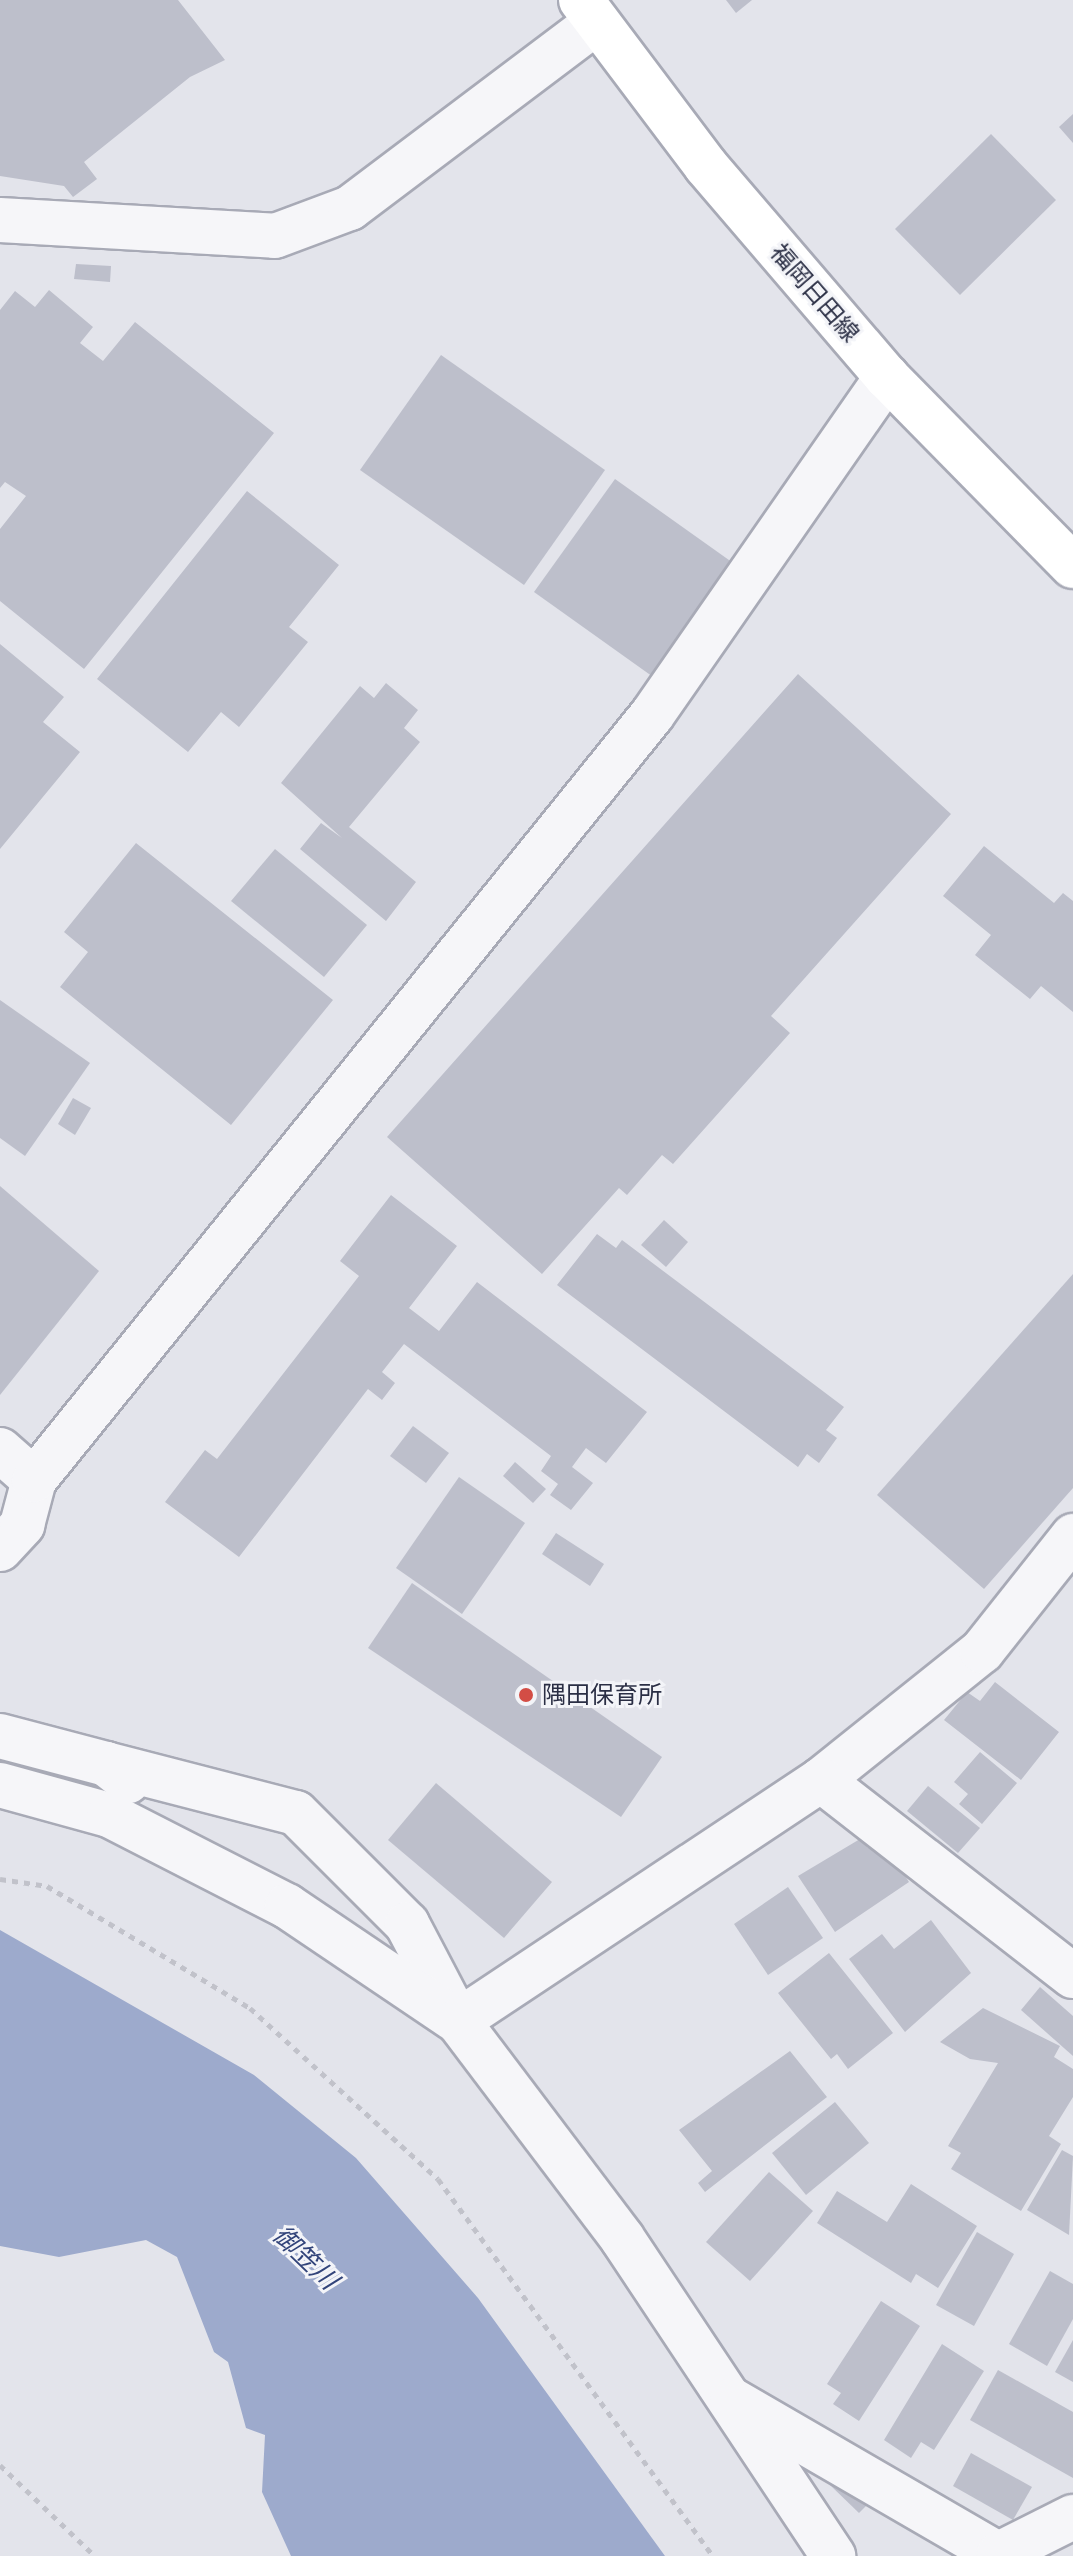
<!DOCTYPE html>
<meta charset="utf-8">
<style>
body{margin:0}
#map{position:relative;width:1073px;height:2556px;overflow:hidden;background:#e3e4eb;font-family:"Asap Condensed","Noto Sans JP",sans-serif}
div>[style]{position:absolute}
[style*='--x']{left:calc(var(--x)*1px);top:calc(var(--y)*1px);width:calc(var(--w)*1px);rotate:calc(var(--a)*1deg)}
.water>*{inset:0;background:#9daacc}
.building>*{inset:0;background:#bdbfcb}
.path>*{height:5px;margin-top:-2.5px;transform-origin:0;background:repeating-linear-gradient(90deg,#c1c2ca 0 6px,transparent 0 12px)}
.roads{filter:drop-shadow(2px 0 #a8aab6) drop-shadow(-2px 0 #a8aab6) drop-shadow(0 2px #a8aab6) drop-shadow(0 -2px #a8aab6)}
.minor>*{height:44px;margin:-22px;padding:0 22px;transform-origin:22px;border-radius:22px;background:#f6f6f9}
.major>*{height:44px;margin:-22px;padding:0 22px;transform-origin:22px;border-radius:22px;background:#fff}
.dots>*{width:22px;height:22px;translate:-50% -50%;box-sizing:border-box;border:4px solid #f3f4f8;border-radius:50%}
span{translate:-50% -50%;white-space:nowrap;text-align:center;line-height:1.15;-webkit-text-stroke:6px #f3f4f8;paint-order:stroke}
.street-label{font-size:24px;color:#2a2e44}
.poi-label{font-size:24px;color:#2a2e44}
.left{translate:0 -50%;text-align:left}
.water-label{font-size:26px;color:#32447a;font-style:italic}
</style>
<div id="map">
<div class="water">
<i style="clip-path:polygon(0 1930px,254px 2075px,356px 2158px,478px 2298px,665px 2556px,291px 2556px,262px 2492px,265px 2435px,246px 2428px,228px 2362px,214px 2352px,177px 2257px,146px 2240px,59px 2257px,0 2246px)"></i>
</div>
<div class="building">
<i style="clip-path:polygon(0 0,178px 0,225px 60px,190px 77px,84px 162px,97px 179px,73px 197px,64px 186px,0 176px)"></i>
<i style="clip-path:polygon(726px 0,752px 0,736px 13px)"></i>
<i style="clip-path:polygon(1073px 114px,1073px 143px,1059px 127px)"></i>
<i style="clip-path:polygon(991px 134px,1056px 200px,960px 295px,895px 229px)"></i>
<i style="clip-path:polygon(76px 264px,111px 266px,110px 282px,74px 279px)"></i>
<i style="clip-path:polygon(49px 290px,93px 327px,80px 343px,103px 361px,135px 322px,274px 433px,84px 669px,0 601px,0 529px,26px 496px,5px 482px,0 488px,0 310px,15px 291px,35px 307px)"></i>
<i style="clip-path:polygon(441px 355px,605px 470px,524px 585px,360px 470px)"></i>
<i style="clip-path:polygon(615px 479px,743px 570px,663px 684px,534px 592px)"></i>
<i style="clip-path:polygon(247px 491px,339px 565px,289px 627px,308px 642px,239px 727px,221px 712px,188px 752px,97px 679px)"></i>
<i style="clip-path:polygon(0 644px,64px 697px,43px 722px,80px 752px,0 849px)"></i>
<i style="clip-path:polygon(798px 674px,951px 814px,771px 1016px,790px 1033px,673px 1164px,662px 1155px,627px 1195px,619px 1188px,542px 1274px,387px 1137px)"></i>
<i style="clip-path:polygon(386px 683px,418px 710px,404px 728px,420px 742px,349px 827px,416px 882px,386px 921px,300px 849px,321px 823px,342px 838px,281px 783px,360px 686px,374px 698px)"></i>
<i style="clip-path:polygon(136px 843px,333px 1000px,231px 1125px,60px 987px,88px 952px,64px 932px)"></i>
<i style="clip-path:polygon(984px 846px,1054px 903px,1063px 893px,1073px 901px,1073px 1012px,1041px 986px,1030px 999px,975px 955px,991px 935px,943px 896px)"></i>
<i style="clip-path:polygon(275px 849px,367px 925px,324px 977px,231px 901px)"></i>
<i style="clip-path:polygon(0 1000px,90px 1063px,25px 1156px,0 1138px)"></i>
<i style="clip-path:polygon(73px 1098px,91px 1108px,75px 1135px,58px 1124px)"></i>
<i style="clip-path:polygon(0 1186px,99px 1271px,0 1395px)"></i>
<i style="clip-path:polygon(391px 1195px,457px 1246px,409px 1308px,439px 1331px,477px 1282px,647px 1412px,606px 1463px,586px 1448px,572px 1467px,593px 1483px,571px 1510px,550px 1495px,558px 1484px,541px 1471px,551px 1456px,404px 1344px,382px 1372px,395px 1383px,382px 1400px,368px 1389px,239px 1557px,165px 1502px,205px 1450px,217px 1459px,359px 1276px,340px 1261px)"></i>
<i style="clip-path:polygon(664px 1220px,688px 1242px,666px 1267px,641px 1245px)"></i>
<i style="clip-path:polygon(597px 1234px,616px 1248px,622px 1240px,844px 1407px,826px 1430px,837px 1438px,819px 1463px,807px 1454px,798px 1467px,557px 1285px)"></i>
<i style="clip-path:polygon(1073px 1274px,1073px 1488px,984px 1589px,877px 1495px)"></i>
<i style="clip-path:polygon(413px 1426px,449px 1453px,426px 1483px,390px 1456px)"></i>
<i style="clip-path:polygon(515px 1462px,546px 1489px,533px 1503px,503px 1476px)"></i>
<i style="clip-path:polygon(459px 1477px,525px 1523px,462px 1614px,396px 1568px)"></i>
<i style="clip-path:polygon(556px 1533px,604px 1564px,590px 1586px,542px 1554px)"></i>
<i style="clip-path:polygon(412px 1583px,662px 1757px,621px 1817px,368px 1648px)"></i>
<i style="clip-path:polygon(995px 1682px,1059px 1732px,1021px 1780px,944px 1720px,967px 1692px,980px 1701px)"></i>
<i style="clip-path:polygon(980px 1752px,1017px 1783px,982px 1824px,959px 1804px,968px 1794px,954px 1782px)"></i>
<i style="clip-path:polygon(436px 1783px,552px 1882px,504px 1938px,388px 1840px)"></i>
<i style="clip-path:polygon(928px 1786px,980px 1828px,958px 1853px,907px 1811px)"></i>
<i style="clip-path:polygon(860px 1839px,868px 1848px,881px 1839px,909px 1882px,835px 1932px,798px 1876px)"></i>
<i style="clip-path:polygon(788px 1887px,823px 1938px,768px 1975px,734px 1924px)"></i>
<i style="clip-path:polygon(931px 1920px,971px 1973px,905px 2032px,849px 1959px,882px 1934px,894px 1949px)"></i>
<i style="clip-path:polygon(829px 1953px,893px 2033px,848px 2069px,837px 2054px,831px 2059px,778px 1993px)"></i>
<i style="clip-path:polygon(1040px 1987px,1073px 2016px,1073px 2056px,1021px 2010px)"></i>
<i style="clip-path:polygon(983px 2008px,1060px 2046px,1054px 2057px,1073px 2069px,1073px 2097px,1049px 2136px,1061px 2144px,1021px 2211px,951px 2169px,961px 2153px,948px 2146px,998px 2063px,970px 2059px,940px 2042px)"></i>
<i style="clip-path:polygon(790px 2051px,827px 2097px,705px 2192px,698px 2183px,712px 2171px,679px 2130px)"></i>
<i style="clip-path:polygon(835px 2102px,869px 2143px,806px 2195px,772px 2153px)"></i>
<i style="clip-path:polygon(1062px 2150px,1073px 2156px,1069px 2235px,1027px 2210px)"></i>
<i style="clip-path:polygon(769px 2172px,813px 2211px,750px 2281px,706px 2242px)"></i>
<i style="clip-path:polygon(911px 2184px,977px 2226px,938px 2288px,916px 2274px,911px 2283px,817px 2223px,837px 2191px,887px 2222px)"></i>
<i style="clip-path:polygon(977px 2232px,1014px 2254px,974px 2326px,936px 2305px)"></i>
<i style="clip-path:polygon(1050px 2271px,1073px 2284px,1073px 2319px,1047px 2366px,1009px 2344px)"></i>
<i style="clip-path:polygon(881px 2301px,920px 2326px,859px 2421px,833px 2404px,841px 2393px,827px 2384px)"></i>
<i style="clip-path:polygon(1073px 2340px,1073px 2382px,1055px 2372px)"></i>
<i style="clip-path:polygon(942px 2344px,984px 2371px,934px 2450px,921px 2442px,911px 2458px,884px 2440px)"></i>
<i style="clip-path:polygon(998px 2370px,1073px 2412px,1073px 2478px,970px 2420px)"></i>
<i style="clip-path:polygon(971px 2453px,1032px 2487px,1013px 2520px,953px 2486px)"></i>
<i style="clip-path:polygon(841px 2473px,870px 2502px,859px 2513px,830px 2485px)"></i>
</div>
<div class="path">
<i style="--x:0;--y:1879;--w:48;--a:8.5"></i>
<i style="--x:47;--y:1886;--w:237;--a:31"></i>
<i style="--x:250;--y:2008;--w:254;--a:42.3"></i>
<i style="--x:438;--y:2179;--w:467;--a:53.9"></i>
<i style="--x:0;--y:2465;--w:132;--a:43.8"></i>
</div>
<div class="roads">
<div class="minor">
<i style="--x:0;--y:220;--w:275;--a:3.3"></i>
<i style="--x:275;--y:236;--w:80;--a:-20.5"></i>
<i style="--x:350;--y:208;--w:309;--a:-37"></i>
<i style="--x:0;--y:1450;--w:45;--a:41.4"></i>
<i style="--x:0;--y:1549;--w:33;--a:-47"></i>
<i style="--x:22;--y:1525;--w:47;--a:-75.1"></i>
<i style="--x:34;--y:1480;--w:983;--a:-51.07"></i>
<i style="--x:652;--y:715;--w:412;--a:-55.2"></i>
<i style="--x:0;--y:1736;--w:110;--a:14.8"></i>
<i style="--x:106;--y:1764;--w:28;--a:38"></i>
<i style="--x:106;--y:1764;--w:196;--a:14.5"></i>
<i style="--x:296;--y:1813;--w:157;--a:45"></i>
<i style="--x:407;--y:1924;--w:110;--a:62.3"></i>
<i style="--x:458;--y:2021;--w:272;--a:52.9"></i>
<i style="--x:622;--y:2238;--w:382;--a:56.4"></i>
<i style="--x:821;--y:1780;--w:206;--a:-38.7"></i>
<i style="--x:982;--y:1651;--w:147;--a:-51.6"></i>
<i style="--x:0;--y:1785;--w:113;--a:15.4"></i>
<i style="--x:109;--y:1815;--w:200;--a:27.1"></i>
<i style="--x:287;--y:1906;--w:200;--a:34"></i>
<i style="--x:458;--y:2021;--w:436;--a:-33.6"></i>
<i style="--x:821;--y:1780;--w:319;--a:37.9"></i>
<i style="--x:732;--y:2400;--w:311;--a:30.1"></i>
<i style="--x:999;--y:2554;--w:83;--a:-26.6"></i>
</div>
<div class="major">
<i style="--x:581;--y:0;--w:208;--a:53"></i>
<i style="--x:706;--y:166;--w:278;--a:49.4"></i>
<i style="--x:887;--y:377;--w:265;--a:45.5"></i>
</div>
</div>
<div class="dots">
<i style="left:526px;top:1695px;background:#d34d45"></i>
</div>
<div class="street-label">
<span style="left:815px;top:293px;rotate:49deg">福岡日田線</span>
</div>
<div class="poi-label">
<span class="left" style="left:542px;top:1695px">隅田保育所</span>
</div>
<div class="water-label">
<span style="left:305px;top:2258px;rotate:44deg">御笠川</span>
</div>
</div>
